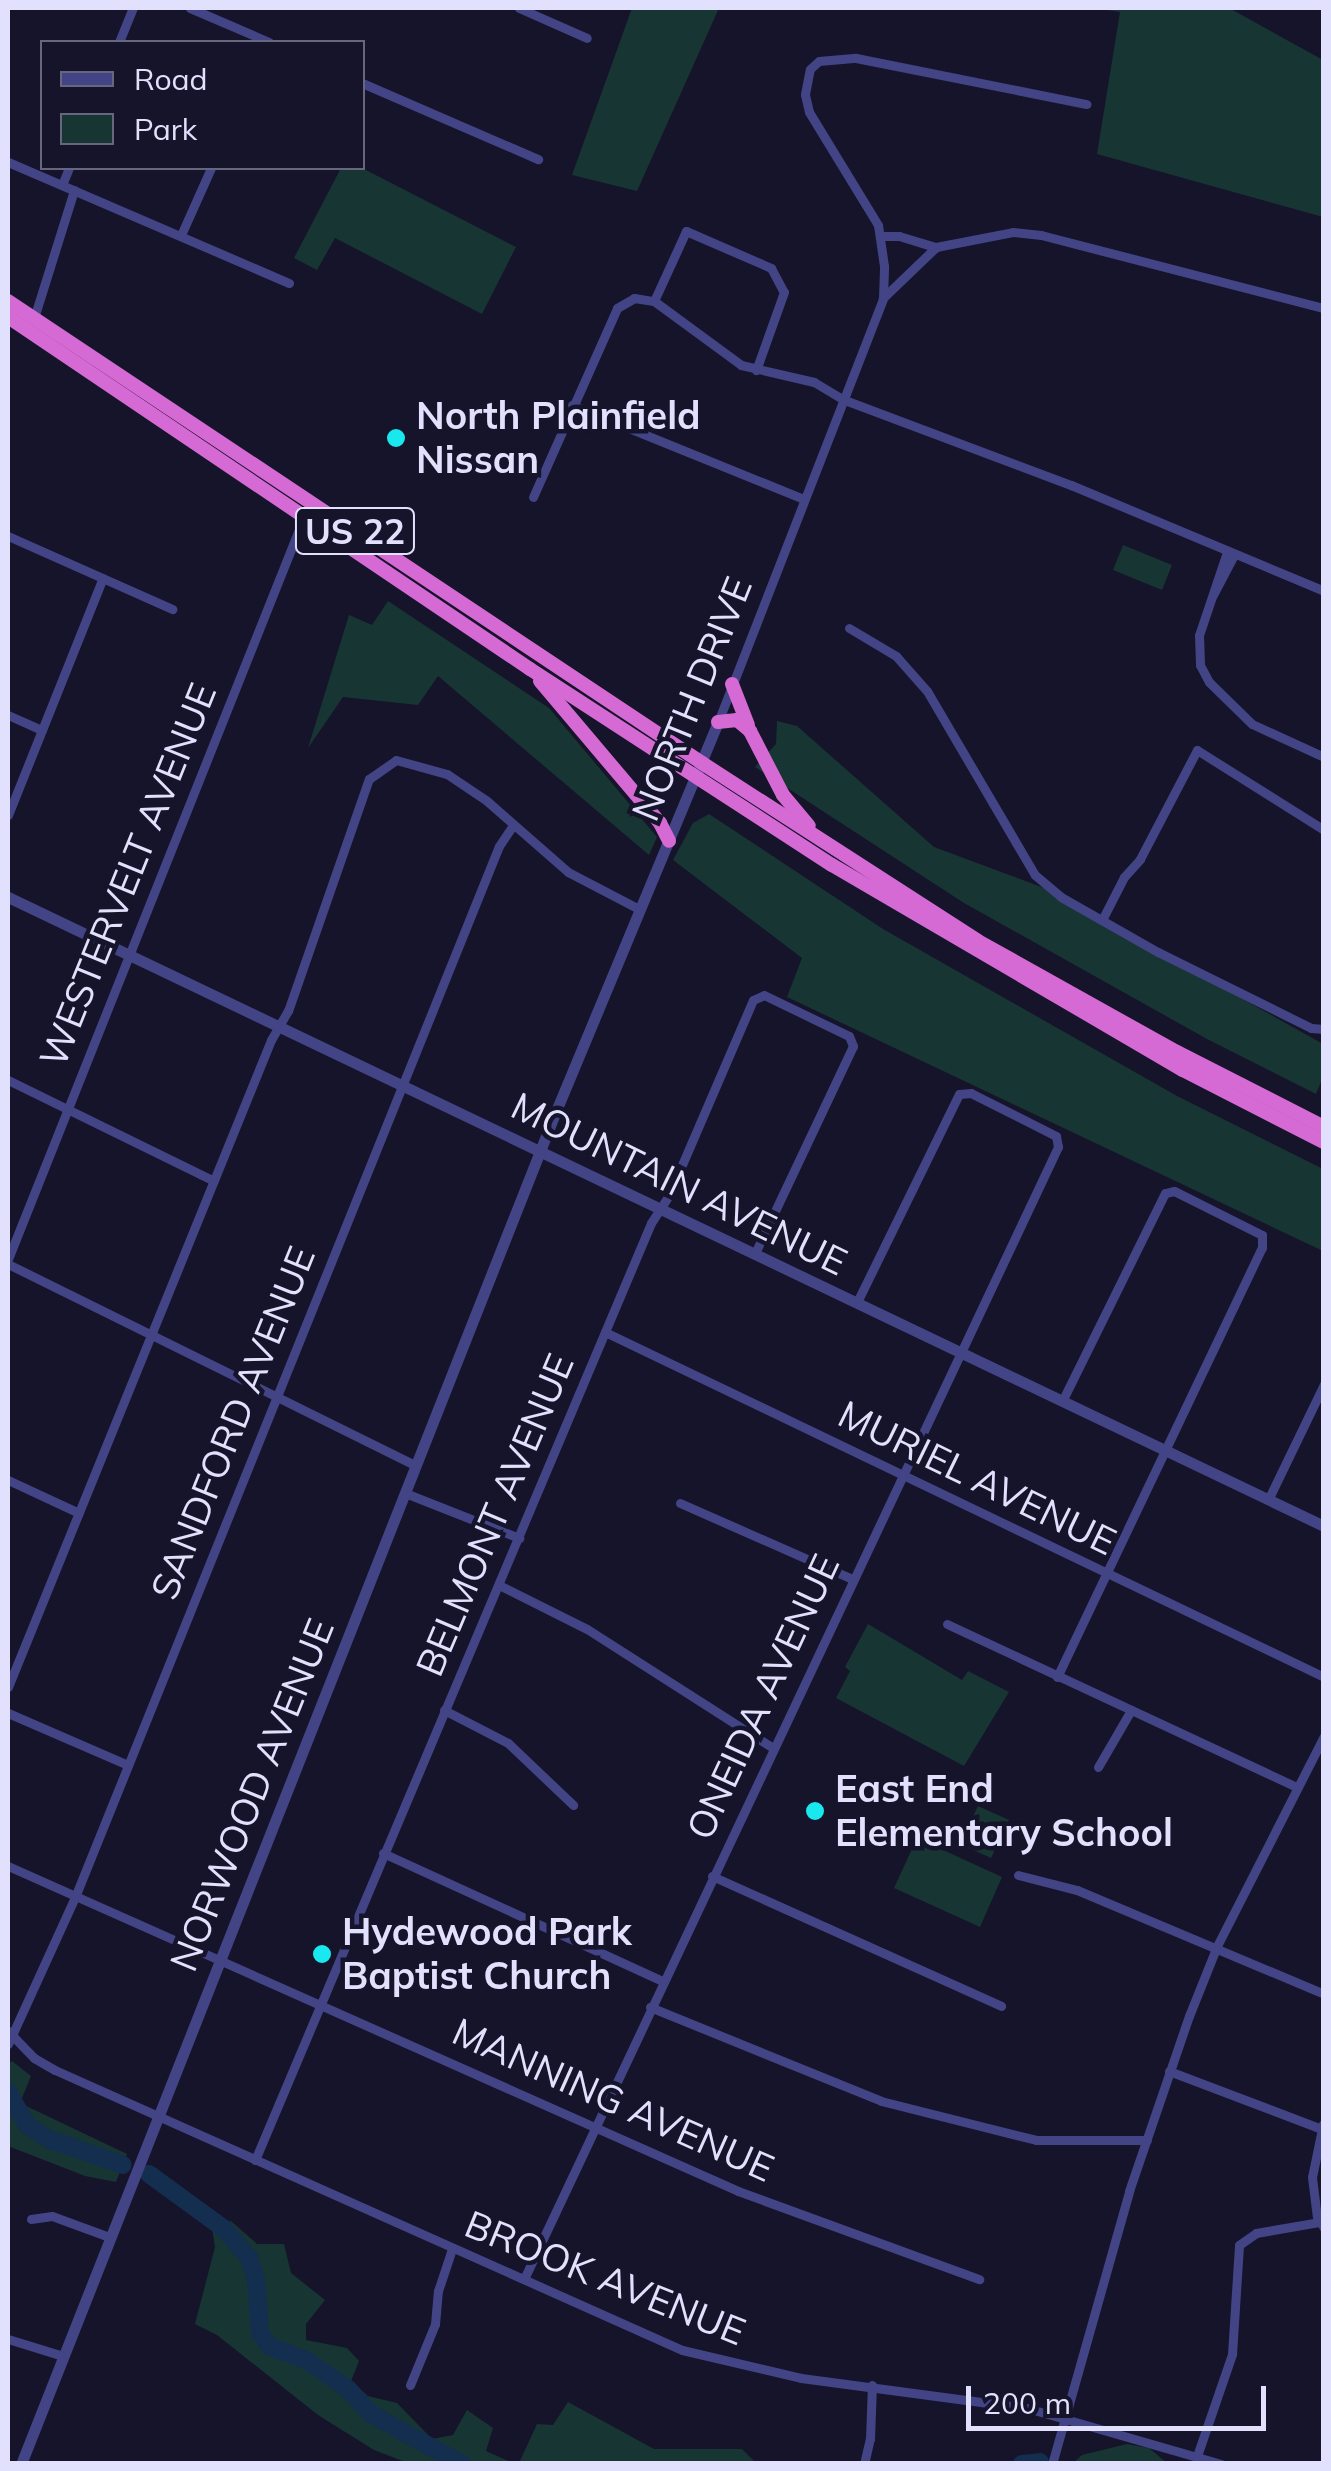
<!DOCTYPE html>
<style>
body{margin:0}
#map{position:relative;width:1331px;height:2471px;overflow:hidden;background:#16142b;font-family:Mulish,sans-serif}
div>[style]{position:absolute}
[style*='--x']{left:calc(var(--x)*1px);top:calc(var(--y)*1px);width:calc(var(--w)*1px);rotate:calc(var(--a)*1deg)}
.green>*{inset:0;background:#173532}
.river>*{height:18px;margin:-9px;padding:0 9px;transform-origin:9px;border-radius:9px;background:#142e4f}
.minor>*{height:9px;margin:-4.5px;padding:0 4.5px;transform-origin:4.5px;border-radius:4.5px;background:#424486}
.tertiary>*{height:11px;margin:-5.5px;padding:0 5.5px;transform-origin:5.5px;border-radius:5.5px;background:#424486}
.trunk>*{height:14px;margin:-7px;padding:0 7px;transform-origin:7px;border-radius:7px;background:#d66ad4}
.dots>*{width:28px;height:28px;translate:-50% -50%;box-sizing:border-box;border:5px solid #16142b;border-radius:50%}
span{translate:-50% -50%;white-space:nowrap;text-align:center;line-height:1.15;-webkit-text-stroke:9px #16142b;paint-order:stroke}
.shield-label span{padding:2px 8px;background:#16142b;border:2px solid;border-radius:8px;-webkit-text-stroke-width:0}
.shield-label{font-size:35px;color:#e1e0fd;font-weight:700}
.poi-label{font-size:38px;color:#e1e0fd;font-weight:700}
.left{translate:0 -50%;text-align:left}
.street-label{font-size:38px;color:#e1e0fd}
.frame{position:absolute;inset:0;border:10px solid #e1e0fd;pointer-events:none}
.legend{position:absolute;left:40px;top:40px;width:325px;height:130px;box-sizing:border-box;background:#16142b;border:2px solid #67667f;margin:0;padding:12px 18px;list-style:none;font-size:30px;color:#e1e0fd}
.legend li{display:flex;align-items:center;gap:20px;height:50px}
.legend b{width:50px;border:2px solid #67667f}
.scale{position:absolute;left:966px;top:2386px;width:300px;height:45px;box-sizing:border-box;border:5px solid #e1e0fd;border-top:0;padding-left:12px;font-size:30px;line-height:35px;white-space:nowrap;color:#e1e0fd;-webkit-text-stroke:8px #16142b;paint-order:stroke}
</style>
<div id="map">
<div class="green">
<i style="clip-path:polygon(632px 8px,719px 8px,637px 191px,572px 175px)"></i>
<i style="clip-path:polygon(1093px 8px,1229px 8px,1323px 60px,1323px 217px,1097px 154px,1120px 12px)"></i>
<i style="clip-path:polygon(362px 168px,516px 247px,482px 314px,335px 238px,317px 270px,294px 258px,341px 168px)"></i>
<i style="clip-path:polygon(1123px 545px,1172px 565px,1162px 590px,1113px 570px)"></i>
<i style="clip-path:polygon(388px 601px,549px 708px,657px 837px,649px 855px,438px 676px,418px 705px,343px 697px,308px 748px,349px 615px,372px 625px)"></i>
<i style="clip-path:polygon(777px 721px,797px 726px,934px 847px,1044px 888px,1323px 1044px,1323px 1077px,1316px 1094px,1207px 1039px,964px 903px,755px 767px,776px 744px)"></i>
<i style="clip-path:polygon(709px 814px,883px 929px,1177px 1096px,1323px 1169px,1323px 1251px,787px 997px,802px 958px,673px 860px,693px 823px)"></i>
<i style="clip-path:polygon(868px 1624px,962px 1680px,968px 1671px,1009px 1692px,964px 1766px,836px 1698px,850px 1671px,845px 1667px)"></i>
<i style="clip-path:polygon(978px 1806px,1009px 1820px,991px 1858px,960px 1844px)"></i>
<i style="clip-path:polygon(917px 1838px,1002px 1877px,980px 1927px,894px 1888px)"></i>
<i style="clip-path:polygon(12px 2061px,31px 2076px,20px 2103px,127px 2154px,116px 2182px,85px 2176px,8px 2146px,8px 2064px)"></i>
<i style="clip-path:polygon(231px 2221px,257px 2244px,284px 2244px,291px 2273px,325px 2300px,306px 2324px,306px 2340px,347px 2348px,359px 2361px,351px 2381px,368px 2396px,397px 2403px,432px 2439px,453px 2435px,467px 2410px,493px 2428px,486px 2451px,513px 2463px,408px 2463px,374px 2450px,318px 2415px,217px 2335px,195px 2324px,215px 2247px,212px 2228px)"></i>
<i style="clip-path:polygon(568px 2402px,654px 2449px,742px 2449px,756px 2463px,519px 2463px,537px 2424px,553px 2425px)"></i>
<i style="clip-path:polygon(1127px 2444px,1149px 2448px,1167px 2463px,1072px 2464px,1082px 2455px)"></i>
</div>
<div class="river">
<i style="--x:8;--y:2092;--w:39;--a:60"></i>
<i style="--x:28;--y:2126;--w:24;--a:33"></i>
<i style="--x:48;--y:2139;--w:79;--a:19.1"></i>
<i style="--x:149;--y:2174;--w:92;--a:36.1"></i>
<i style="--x:223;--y:2228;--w:40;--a:49"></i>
<i style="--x:249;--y:2258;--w:23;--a:72"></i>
<i style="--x:256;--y:2280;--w:53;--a:85.7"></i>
<i style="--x:260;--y:2333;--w:16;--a:55"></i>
<i style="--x:269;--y:2346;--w:40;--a:21"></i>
<i style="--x:306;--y:2360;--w:51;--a:34.6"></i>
<i style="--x:348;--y:2389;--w:34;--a:47"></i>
<i style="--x:371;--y:2414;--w:104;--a:28.8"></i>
<i style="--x:1022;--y:2464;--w:18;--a:-6"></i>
</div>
<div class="minor">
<i style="--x:190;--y:8;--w:86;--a:23.3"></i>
<i style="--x:519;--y:8;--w:74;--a:23.8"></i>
<i style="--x:119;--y:42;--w:37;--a:-68"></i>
<i style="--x:362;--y:83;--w:192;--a:23.4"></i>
<i style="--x:8;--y:162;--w:306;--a:23.3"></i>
<i style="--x:62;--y:185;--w:18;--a:-68"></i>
<i style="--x:181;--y:235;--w:73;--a:-65.9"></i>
<i style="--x:881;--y:236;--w:18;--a:0"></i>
<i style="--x:899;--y:236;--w:39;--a:17"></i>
<i style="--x:936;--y:247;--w:74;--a:136.1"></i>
<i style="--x:936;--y:247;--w:78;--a:-11"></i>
<i style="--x:1013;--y:232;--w:28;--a:6"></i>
<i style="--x:1041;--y:235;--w:292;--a:14.5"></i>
<i style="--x:654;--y:301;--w:77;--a:-65.4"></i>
<i style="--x:686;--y:231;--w:93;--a:23.5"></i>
<i style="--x:771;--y:268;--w:27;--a:62"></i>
<i style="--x:784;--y:292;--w:83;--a:109.7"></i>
<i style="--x:34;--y:318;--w:134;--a:-72.6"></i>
<i style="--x:572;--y:405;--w:249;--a:22.1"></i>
<i style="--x:533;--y:497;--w:207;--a:-66"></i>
<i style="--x:617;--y:308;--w:20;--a:-30"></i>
<i style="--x:634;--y:298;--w:20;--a:9"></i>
<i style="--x:654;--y:301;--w:108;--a:36.3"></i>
<i style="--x:741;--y:365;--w:75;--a:13.1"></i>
<i style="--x:814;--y:382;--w:33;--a:31"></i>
<i style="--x:842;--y:399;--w:245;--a:20.6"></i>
<i style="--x:1071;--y:485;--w:274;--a:22.7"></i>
<i style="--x:8;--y:536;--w:180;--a:24"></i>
<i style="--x:1227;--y:552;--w:88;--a:108.6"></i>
<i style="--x:1199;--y:635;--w:30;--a:88"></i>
<i style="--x:1200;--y:665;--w:19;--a:62"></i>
<i style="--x:1209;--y:682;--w:60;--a:44.3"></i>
<i style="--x:1252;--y:724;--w:79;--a:24.6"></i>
<i style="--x:1213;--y:595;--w:45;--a:-62.3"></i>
<i style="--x:849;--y:628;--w:55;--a:30.8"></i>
<i style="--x:896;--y:656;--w:47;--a:48.5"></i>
<i style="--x:927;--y:691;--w:213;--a:59.6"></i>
<i style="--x:1035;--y:875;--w:34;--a:40"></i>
<i style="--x:1061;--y:897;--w:112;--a:29.6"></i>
<i style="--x:1158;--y:952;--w:171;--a:26.4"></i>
<i style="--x:1311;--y:1028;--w:13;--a:4"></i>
<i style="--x:8;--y:715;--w:37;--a:24"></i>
<i style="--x:718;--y:722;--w:455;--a:-68.7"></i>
<i style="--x:883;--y:298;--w:32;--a:-88"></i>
<i style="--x:884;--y:266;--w:41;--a:-98.3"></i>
<i style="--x:878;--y:225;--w:132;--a:-121.4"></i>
<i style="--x:809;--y:112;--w:18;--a:-103"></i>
<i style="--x:805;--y:94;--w:25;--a:-79"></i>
<i style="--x:810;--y:69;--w:12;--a:-42"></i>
<i style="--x:819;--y:61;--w:37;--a:-5"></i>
<i style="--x:856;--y:58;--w:235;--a:11.3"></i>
<i style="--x:8;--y:815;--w:255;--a:-68.2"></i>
<i style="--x:1102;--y:920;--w:48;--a:-62.9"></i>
<i style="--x:1124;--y:877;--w:24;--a:-48"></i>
<i style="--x:1140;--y:859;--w:123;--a:-62.4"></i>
<i style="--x:1197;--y:750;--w:150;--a:32.2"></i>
<i style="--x:8;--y:1080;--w:229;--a:26.1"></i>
<i style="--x:8;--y:1259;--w:802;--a:-68.26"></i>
<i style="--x:8;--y:1264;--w:455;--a:26.3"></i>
<i style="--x:605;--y:1332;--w:797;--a:25.63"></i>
<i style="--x:8;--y:1480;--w:78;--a:24.9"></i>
<i style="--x:405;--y:1493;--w:123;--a:21.5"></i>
<i style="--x:1268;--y:1500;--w:129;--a:-64.2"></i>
<i style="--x:680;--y:1503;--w:188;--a:23.8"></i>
<i style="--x:499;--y:1585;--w:98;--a:26.6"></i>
<i style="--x:587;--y:1629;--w:221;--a:32.6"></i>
<i style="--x:947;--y:1624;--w:385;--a:25"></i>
<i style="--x:1057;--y:1677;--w:475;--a:-64.5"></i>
<i style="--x:1262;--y:1248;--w:13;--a:-90"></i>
<i style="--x:1262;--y:1235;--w:98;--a:-153.4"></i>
<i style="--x:1174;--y:1191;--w:9;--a:167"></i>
<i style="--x:1165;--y:1193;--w:232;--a:116.3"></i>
<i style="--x:8;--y:1687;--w:698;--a:-67.88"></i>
<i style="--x:271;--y:1040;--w:34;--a:-60"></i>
<i style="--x:288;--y:1011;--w:246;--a:-70.8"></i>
<i style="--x:369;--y:779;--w:33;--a:-35"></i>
<i style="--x:396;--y:760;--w:53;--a:15.4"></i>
<i style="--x:447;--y:774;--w:48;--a:34"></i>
<i style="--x:487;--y:801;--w:108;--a:41.2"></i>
<i style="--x:568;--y:872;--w:80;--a:27.5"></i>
<i style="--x:444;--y:1710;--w:72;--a:27.3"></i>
<i style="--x:508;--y:1743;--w:90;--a:43.6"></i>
<i style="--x:8;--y:1713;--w:131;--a:23.4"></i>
<i style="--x:1098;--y:1767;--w:66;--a:-59.9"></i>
<i style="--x:383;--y:1853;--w:307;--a:24.6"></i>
<i style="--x:8;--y:1866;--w:799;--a:24"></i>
<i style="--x:738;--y:2191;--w:257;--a:20.1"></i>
<i style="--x:1018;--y:1875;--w:61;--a:14.3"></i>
<i style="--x:1077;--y:1890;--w:268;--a:22.8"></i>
<i style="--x:712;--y:1876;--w:317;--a:24.2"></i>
<i style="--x:650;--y:2007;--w:249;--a:22.1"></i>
<i style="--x:881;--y:2101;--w:160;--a:14.1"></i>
<i style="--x:1036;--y:2140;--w:111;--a:0"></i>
<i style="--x:8;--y:2031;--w:37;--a:46"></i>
<i style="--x:34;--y:2058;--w:24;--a:30"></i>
<i style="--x:55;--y:2070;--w:687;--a:24.06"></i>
<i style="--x:682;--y:2350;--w:122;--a:13.2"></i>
<i style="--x:801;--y:2378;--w:228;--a:7.6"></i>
<i style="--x:1027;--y:2408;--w:202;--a:16.1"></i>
<i style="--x:8;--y:2044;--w:162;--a:-65.5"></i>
<i style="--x:75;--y:1897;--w:1133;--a:-68.03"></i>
<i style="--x:499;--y:846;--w:25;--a:-56"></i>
<i style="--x:1169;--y:2071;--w:164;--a:20.8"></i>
<i style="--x:1323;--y:2124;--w:54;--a:101.7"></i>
<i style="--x:1312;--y:2177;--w:39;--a:83"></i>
<i style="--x:1317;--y:2216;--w:14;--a:60"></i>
<i style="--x:255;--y:2160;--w:1017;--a:-67.09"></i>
<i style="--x:651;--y:1223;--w:33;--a:-57"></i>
<i style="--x:669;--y:1195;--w:212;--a:-66.7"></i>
<i style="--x:753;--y:1000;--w:12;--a:-24"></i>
<i style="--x:764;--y:995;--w:94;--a:25.8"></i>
<i style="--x:849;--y:1036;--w:11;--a:68"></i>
<i style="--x:853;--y:1046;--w:229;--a:115.3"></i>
<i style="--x:31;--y:2219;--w:21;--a:-8"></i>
<i style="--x:52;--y:2216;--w:61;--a:20.2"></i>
<i style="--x:524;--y:2279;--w:1252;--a:-64.75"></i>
<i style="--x:1058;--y:1147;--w:11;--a:-100"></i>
<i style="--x:1056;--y:1136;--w:95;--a:-153.2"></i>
<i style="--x:971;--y:1093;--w:12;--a:175"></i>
<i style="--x:959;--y:1094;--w:232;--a:116.1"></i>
<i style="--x:8;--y:2339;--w:58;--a:17.2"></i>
<i style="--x:410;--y:2385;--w:66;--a:-67.7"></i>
<i style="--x:435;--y:2324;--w:33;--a:-85"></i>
<i style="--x:438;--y:2291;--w:44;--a:-71.6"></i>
<i style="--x:1198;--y:2453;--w:105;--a:-71"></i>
<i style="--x:1232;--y:2354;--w:109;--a:-86.3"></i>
<i style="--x:1239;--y:2245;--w:21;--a:-35"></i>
<i style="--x:1256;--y:2233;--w:65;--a:-9.8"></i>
<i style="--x:864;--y:2464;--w:26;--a:-77"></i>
<i style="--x:870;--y:2439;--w:54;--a:-87.9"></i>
<i style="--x:1052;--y:2464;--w:284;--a:-74.2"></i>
<i style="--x:1129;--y:2191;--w:185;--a:-71.1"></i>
<i style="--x:1189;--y:2016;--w:75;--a:-68.2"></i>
<i style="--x:1217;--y:1946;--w:236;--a:-63"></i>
</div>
<div class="tertiary">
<i style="--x:8;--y:897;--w:1459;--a:25.55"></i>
<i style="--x:21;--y:2464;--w:1455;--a:-68.43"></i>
<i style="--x:556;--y:1111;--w:421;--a:-67.4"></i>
</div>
<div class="trunk">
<i style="--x:8;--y:301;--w:834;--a:33.65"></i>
<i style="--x:702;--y:763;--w:328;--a:32.8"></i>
<i style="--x:978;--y:941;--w:228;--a:29.2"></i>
<i style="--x:1177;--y:1052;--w:165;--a:27"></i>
<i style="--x:8;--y:317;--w:630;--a:33.99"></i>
<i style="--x:530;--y:669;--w:360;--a:33"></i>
<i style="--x:832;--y:865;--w:406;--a:30.3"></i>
<i style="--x:1183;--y:1070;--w:158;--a:27.1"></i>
<i style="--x:540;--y:681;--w:186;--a:49.8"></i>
<i style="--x:660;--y:823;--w:20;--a:63"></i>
<i style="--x:732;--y:684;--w:44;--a:68.7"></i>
<i style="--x:718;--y:722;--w:19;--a:-6"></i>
<i style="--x:737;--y:720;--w:17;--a:40"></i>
<i style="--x:750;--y:731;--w:72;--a:62.7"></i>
<i style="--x:783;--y:795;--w:40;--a:50"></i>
</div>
<div class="dots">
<i style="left:396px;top:438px;background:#1ae8ef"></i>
<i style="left:815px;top:1811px;background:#1ae8ef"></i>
<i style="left:322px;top:1954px;background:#1ae8ef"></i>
</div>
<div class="shield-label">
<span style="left:355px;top:531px">US 22</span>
</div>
<div class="poi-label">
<span class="left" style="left:416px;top:438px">North Plainfield<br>Nissan</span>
<span class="left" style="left:835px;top:1811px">East End<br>Elementary School</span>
<span class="left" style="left:342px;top:1954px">Hydewood Park<br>Baptist Church</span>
</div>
<div class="street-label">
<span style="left:692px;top:699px;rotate:-68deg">NORTH DRIVE</span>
<span style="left:128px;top:875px;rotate:-68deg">WESTERVELT AVENUE</span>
<span style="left:679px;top:1184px;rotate:26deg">MOUNTAIN AVENUE</span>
<span style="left:233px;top:1423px;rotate:-68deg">SANDFORD AVENUE</span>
<span style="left:977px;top:1478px;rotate:26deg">MURIEL AVENUE</span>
<span style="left:495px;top:1515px;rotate:-67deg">BELMONT AVENUE</span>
<span style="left:763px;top:1697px;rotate:-65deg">ONEIDA AVENUE</span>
<span style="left:252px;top:1795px;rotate:-68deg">NORWOOD AVENUE</span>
<span style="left:613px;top:2100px;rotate:24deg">MANNING AVENUE</span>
<span style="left:605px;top:2278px;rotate:22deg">BROOK AVENUE</span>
</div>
<div class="frame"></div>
<ul class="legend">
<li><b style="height:12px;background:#424486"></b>Road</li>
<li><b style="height:28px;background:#173532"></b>Park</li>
</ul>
<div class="scale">200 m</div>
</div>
